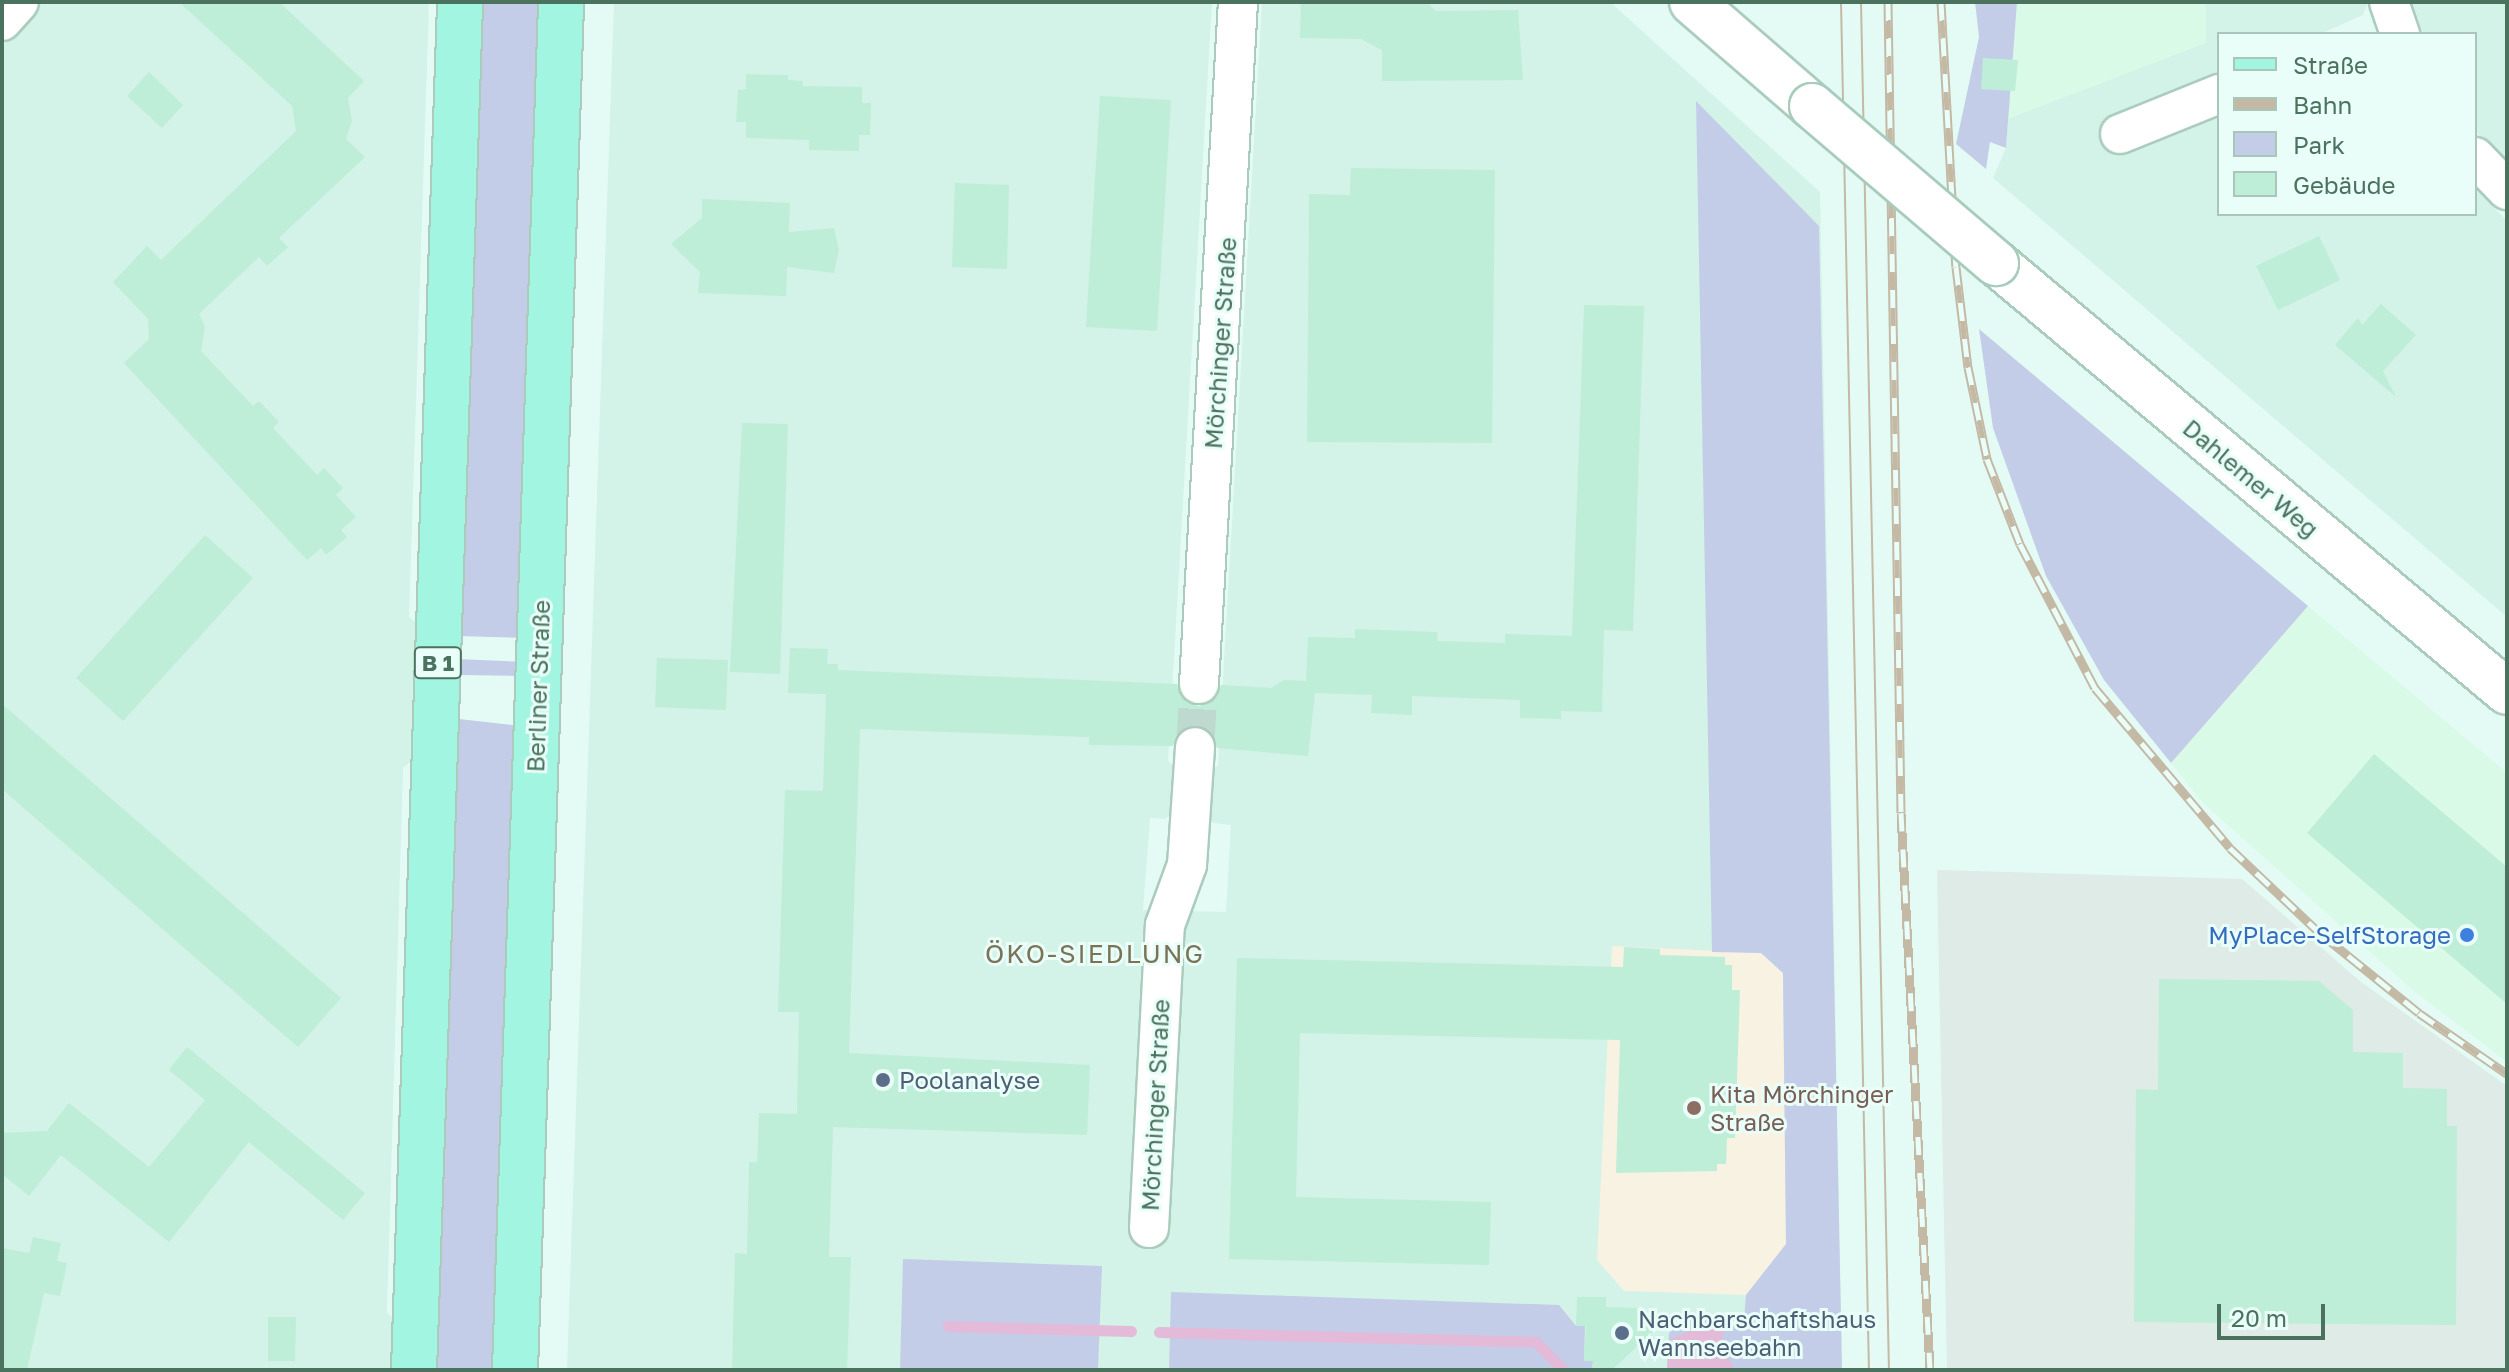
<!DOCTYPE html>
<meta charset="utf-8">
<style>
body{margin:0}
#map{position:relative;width:2509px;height:1372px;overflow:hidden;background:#e4fbf5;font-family:"Golos Text",sans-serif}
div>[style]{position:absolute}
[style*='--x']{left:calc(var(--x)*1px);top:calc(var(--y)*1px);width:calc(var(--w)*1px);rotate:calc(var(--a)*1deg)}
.residential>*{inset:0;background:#d3f2e8}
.commercial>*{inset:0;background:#d9fae7}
.industrial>*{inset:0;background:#deebe6}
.education>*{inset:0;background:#f7f2e1}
.green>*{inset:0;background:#c4cde7}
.water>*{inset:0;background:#e3bad8}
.stream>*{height:11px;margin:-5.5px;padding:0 5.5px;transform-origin:5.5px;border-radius:5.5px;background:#e3bad8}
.building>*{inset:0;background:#beeed7}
.street-tunnel>*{height:38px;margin-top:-19px;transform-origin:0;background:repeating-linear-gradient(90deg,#bed9cf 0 38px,transparent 0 57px)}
.roads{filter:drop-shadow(2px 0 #abccbd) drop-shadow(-2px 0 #abccbd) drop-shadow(0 2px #abccbd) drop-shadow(0 -2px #abccbd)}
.street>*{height:38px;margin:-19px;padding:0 19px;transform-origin:19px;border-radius:19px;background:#fff}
.secondary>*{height:44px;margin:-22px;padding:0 22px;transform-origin:22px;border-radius:22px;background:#fff}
.primary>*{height:44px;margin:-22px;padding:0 22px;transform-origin:22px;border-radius:22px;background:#a1f5e1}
.tram>*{height:2px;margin:-1px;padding:0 1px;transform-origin:1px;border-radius:1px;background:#c3b9a4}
.rail>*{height:9px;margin-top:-4.5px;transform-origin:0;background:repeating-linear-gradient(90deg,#eafef9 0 18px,#c3b9a4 0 36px);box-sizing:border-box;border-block:2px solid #c3b9a4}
.bridges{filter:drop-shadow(2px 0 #a7ccbc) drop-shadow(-2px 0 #a7ccbc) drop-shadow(0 2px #a7ccbc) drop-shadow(0 -2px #a7ccbc)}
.secondary-bridge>*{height:44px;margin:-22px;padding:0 22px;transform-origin:22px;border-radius:22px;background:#fff}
.dots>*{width:22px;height:22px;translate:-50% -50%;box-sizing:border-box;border:4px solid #eafef9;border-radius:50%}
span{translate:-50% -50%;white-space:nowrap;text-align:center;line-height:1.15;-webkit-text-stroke:6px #eafef9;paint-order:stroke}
.shield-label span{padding:2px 6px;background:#eafef9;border:2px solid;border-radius:6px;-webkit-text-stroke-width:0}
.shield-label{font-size:22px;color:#4b725e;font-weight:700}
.street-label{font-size:24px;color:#4b725e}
.shop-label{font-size:24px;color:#366cbe}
.right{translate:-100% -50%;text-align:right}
.service-label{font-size:24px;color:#4e5e75}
.left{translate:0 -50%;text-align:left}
.education-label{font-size:24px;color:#785e54}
.neighbourhood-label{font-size:26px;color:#7b7356;letter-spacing:2px}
.frame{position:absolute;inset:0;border:4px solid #4b725e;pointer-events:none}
.legend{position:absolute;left:2217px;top:32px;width:260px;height:184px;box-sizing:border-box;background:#eafef9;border:2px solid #aac6bb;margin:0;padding:10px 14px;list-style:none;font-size:24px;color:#4b725e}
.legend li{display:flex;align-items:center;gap:16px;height:40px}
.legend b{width:40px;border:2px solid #aac6bb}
.scale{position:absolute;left:2217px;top:1304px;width:108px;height:36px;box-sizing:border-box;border:4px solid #4b725e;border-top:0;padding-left:10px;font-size:24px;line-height:28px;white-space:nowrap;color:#4b725e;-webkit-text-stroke:6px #eafef9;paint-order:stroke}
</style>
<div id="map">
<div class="residential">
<i style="clip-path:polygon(43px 2px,429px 2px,409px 617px,421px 626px,417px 756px,403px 768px,387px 1312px,399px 1324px,391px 1370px,2px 1370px,2px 47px)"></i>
<i style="clip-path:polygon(614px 2px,1212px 2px,1168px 761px,1183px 777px,1182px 806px,1165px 819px,1150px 818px,1143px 910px,1226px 912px,1231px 825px,1213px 823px,1200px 810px,1201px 779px,1218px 765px,1262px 2px,1610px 2px,1820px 192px,1842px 1370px,567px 1370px)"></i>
<i style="clip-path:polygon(2017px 2px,2368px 2px,2363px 15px,2320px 34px,2219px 34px,2219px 75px,2136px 110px,2150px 144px,2219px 116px,2219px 214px,2475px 214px,2475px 189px,2507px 221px,2507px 617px,1993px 178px,2006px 148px)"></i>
<i style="clip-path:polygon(2410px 2px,2507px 2px,2507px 167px,2475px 130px,2475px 34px,2421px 34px)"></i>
</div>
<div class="commercial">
<i style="clip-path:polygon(2017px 2px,2206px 2px,2206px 43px,2008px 119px)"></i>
<i style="clip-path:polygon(2308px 606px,2507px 773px,2507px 1062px,2414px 991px,2203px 803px,2171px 763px)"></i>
</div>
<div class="industrial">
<i style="clip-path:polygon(1937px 870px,2242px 879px,2361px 982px,2507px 1086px,2507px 1370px,1947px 1370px)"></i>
</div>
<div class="education">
<i style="clip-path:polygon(1612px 946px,1761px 953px,1783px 973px,1786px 1244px,1746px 1295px,1624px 1291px,1597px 1260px)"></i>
</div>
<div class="green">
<i style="clip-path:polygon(478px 2px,544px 2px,525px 638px,457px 636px)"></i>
<i style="clip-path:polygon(1975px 2px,2017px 2px,2006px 148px,1990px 142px,1986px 169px,1956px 144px,1979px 37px)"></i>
<i style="clip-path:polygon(1696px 101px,1819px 226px,1842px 1370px,1667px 1370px,1669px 1333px,1683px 1320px,1744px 1320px,1746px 1295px,1786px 1244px,1783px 973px,1761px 953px,1712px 952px)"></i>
<i style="clip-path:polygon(1979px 329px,2308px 606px,2171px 763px,2104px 680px,2046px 576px,1993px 428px)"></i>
<i style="clip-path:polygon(456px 659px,525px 662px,521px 676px,460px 675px)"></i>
<i style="clip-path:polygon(459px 719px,521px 726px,500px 1370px,432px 1370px,454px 723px)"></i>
<i style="clip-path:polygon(903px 1259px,1102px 1266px,1098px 1370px,900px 1370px)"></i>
<i style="clip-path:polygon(1171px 1292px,1559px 1305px,1576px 1326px,1585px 1326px,1584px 1360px,1593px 1361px,1592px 1370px,1169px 1370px)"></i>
</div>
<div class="water">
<i style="clip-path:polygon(1709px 1323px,1727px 1325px,1720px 1344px,1735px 1370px,1667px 1370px,1669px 1340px)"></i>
</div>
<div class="stream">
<i style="--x:948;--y:1326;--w:183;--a:1.6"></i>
<i style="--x:1159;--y:1332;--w:377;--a:1.5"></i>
<i style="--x:1536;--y:1342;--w:39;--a:46"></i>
</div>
<div class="building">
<i style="clip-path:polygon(179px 2px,279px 2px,364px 81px,348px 98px,352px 121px,346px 139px,365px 157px,279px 238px,288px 247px,267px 266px,259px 257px,199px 314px,205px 327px,201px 351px,253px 406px,259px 401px,279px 422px,273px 428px,317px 475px,324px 468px,343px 488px,336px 495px,356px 517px,341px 530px,347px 537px,326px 555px,321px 548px,307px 560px,124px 363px,149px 339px,148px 319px,113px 282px,147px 246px,161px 260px,296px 131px,292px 106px)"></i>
<i style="clip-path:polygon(1301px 2px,1426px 2px,1436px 11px,1518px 10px,1523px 80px,1382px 81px,1382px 50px,1361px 39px,1300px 38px)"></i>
<i style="clip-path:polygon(1983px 58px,2018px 60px,2015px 91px,1981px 89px)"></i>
<i style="clip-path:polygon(149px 72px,183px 105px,162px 128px,127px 96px)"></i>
<i style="clip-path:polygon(746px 74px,788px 75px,788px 80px,803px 81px,803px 86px,862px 87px,862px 103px,871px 103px,870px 135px,859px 135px,859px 151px,809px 150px,809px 140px,746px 138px,746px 122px,736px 122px,738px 90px,746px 89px)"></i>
<i style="clip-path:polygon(1100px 96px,1171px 100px,1157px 331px,1086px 327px)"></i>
<i style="clip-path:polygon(1351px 168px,1495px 170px,1492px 443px,1307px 442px,1309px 194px,1350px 195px)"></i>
<i style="clip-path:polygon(955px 183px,1009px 185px,1007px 269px,952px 267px)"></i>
<i style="clip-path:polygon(702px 199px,790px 203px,789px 232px,834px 228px,839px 250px,834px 273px,787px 267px,786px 296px,698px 293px,700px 272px,671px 244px,702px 218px)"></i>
<i style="clip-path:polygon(2319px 236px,2340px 280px,2278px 310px,2256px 266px)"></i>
<i style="clip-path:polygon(2381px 304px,2416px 335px,2383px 371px,2396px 397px,2335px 345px,2358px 318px,2362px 325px)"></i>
<i style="clip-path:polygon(1584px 305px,1644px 306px,1633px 631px,1604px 630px,1602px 712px,1561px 711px,1561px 719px,1520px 718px,1520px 700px,1412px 696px,1412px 715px,1371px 713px,1372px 695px,1315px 693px,1308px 756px,1217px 748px,1208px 729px,1196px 725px,1177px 734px,1173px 746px,1089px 745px,1089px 737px,860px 729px,849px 1053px,1090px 1065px,1087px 1135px,833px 1127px,829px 1257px,851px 1257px,847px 1370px,732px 1370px,735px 1253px,747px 1254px,749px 1162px,757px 1162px,759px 1113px,797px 1114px,799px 1012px,778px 1012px,785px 790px,823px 791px,826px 694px,788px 693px,790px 648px,828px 649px,827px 664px,838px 664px,838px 670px,1177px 684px,1186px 702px,1199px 706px,1217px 697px,1221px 685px,1271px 688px,1284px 680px,1306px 681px,1308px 637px,1355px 638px,1355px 629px,1438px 632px,1437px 641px,1505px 643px,1505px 634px,1572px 636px)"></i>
<i style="clip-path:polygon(742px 423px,788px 424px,780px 674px,730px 672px)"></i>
<i style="clip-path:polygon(205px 535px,253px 578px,123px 721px,76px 678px)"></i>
<i style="clip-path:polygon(657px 658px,728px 660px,726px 710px,655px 707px)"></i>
<i style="clip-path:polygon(2px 704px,341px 998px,298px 1047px,2px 789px)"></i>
<i style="clip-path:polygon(2374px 754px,2507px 867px,2507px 1004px,2307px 833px)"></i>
<i style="clip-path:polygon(1624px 947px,1660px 949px,1660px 955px,1725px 957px,1725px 965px,1732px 965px,1732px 990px,1740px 990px,1735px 1138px,1727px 1138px,1726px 1164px,1717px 1164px,1717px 1171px,1616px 1173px,1620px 1040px,1300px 1033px,1296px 1197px,1491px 1202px,1489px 1265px,1229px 1259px,1237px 958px,1623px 967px)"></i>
<i style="clip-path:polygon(2159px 979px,2319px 981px,2353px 1010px,2353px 1052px,2403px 1053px,2403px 1088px,2447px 1089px,2447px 1126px,2457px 1126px,2456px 1325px,2134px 1322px,2136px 1089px,2158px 1090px)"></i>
<i style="clip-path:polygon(187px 1047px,365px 1193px,343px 1220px,249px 1142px,169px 1242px,61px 1155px,29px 1196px,2px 1174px,2px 1133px,47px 1131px,69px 1103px,149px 1167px,205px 1100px,169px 1070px)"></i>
<i style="clip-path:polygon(33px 1237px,61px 1243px,57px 1261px,67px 1263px,60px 1296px,44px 1293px,27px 1370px,2px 1370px,2px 1248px,29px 1253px)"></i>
<i style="clip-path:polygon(1577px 1297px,1606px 1297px,1606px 1307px,1641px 1308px,1640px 1316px,1668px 1317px,1612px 1370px,1592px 1370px,1593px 1361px,1584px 1361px,1586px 1326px,1576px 1326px)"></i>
<i style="clip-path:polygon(268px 1317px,296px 1317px,295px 1361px,268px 1361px)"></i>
</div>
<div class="street-tunnel">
<i style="--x:1195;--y:747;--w:63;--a:-86.4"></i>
</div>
<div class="roads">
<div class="street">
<i style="--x:2389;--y:2;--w:34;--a:71"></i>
<i style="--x:2;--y:21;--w:25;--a:-48"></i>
<i style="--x:2120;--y:134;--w:107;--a:-22"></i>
<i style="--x:2475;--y:157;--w:46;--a:45.9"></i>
<i style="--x:1199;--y:684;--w:683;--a:-86.73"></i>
<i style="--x:1149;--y:1228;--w:303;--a:-87"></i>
<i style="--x:1165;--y:925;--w:64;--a:-69.9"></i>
<i style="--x:1187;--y:865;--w:118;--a:-86.1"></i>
</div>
<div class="secondary">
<i style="--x:1692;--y:2;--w:159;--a:40.9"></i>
<i style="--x:1996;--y:263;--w:667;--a:40.01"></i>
</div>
<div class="primary">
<i style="--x:414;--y:1370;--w:1369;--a:-88.07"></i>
<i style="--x:515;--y:1370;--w:1369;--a:-88.07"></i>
</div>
</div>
<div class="tram">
<i style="--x:1841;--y:2;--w:1368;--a:88.83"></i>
<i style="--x:1861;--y:2;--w:1368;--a:88.83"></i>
</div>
<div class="rail">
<i style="--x:1888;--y:2;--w:811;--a:89.08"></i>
<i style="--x:1901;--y:813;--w:558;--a:87.02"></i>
<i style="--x:1941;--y:2;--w:265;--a:86.8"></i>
<i style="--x:1956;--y:267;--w:101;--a:83.2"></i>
<i style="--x:1968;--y:367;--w:94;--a:78.3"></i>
<i style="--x:1987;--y:459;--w:91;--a:68.8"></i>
<i style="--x:2020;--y:544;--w:162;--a:62.5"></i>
<i style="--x:2095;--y:688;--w:209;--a:49.8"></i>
<i style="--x:2230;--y:848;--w:124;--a:43.4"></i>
<i style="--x:2320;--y:933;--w:127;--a:38.9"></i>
<i style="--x:2419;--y:1013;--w:107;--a:34.7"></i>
</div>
<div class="bridges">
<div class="secondary-bridge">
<i style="--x:1812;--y:106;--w:242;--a:40.5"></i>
</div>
</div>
<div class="dots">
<i style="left:2467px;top:935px;background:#3f7fe0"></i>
<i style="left:883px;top:1080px;background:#5c6f8a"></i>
<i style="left:1694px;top:1108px;background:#8d6e63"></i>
<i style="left:1622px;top:1333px;background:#5c6f8a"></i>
</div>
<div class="shield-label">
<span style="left:438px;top:663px">B 1</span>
</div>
<div class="street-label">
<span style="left:1220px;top:343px;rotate:-86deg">Mörchinger Straße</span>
<span style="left:2251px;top:478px;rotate:40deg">Dahlemer Weg</span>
<span style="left:538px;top:686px;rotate:-88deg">Berliner Straße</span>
<span style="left:1155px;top:1105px;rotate:-87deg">Mörchinger Straße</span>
</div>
<div class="shop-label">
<span class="right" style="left:2451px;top:935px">MyPlace-SelfStorage</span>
</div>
<div class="service-label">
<span class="left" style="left:899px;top:1080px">Poolanalyse</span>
<span class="left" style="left:1638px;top:1333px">Nachbarschaftshaus<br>Wannseebahn</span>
</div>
<div class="education-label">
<span class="left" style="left:1710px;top:1108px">Kita Mörchinger<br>Straße</span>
</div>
<div class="neighbourhood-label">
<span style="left:1095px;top:954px">ÖKO-SIEDLUNG</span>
</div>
<div class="frame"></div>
<ul class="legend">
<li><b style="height:10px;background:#a1f5e1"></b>Straße</li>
<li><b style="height:10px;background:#c3b9a4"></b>Bahn</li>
<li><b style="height:22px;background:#c4cde7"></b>Park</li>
<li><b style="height:22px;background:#beeed7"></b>Gebäude</li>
</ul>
<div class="scale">20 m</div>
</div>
